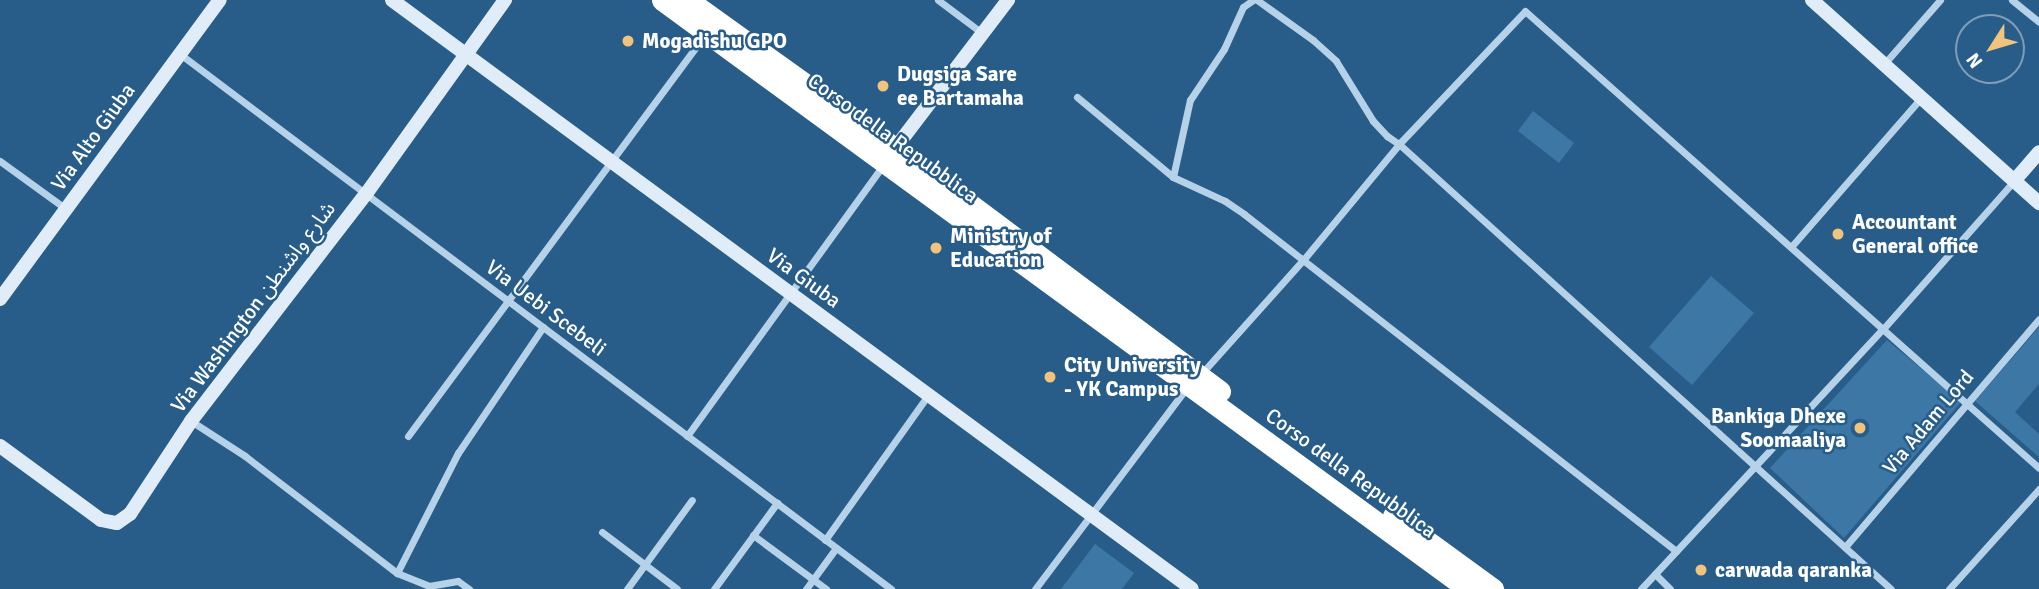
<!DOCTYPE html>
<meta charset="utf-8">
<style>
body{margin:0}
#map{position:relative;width:2039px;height:589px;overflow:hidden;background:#285d89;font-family:Signika,"Noto Sans Arabic",sans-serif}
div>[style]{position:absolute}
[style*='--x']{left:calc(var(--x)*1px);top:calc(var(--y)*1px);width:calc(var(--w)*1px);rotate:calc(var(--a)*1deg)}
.green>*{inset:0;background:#3d77a6}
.street>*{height:7px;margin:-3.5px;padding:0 3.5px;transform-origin:3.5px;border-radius:3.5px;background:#b6d2e9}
.secondary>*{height:14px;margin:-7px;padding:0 7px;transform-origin:7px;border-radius:7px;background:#e0edf8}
.highway>*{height:21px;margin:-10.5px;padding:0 10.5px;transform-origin:10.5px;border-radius:10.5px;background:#fff}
.dots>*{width:19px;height:19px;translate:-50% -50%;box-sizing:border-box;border:4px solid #285d89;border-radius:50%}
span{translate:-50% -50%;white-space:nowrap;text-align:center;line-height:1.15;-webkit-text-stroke:5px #285d89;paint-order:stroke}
.poi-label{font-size:21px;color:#fff;font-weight:700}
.left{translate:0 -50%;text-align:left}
.right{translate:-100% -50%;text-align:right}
.street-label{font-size:21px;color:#fff}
.north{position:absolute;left:1955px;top:14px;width:70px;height:70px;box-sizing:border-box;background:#285d89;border:2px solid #7e9eb8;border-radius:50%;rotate:233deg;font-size:19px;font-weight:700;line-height:28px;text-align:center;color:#fff}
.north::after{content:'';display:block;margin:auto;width:24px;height:32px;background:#f1c37c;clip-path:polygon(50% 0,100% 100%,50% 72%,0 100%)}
</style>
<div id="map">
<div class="green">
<i style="clip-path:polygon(1533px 111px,1574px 143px,1559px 163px,1518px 131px)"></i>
<i style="clip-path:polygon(1711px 276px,1754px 313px,1692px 385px,1649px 347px)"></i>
<i style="clip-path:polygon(2039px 327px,2039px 384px,2015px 412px,2039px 434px,2039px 457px,1975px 401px)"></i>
<i style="clip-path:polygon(1887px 340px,1961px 402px,1844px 538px,1770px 468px)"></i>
<i style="clip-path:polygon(1095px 544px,1134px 573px,1122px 589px,1061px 589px)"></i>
</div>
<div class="street">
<i style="--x:938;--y:0;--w:55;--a:36.9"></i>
<i style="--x:1257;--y:0;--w:69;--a:35.5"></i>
<i style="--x:1313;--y:40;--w:31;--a:42"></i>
<i style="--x:1336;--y:61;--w:70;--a:58.3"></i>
<i style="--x:1373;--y:121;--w:21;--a:47"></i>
<i style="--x:1387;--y:136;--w:14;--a:34"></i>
<i style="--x:1399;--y:144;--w:663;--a:42.13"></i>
<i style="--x:2012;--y:0;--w:35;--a:39"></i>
<i style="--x:180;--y:54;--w:890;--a:36.96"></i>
<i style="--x:1884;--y:64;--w:85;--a:-48.8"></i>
<i style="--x:1077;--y:97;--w:125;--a:39.8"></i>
<i style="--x:1173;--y:177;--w:57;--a:24.8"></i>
<i style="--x:1225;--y:201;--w:23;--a:34"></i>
<i style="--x:1244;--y:214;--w:548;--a:37.96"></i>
<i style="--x:0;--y:161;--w:82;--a:36"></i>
<i style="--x:1173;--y:177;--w:79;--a:-77.6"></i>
<i style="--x:1190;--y:100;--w:61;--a:-56.3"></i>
<i style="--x:1224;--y:49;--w:46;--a:-65.7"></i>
<i style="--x:1243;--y:7;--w:12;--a:-35"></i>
<i style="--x:1791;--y:247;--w:198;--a:-48.9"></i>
<i style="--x:1202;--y:373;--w:153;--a:-48.2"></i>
<i style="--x:1304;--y:259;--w:149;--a:-50.4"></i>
<i style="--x:1399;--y:144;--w:183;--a:-46.5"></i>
<i style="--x:1525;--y:11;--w:688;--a:41.64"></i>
<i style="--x:191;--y:421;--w:64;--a:32.9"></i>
<i style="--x:245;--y:456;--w:192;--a:37.6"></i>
<i style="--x:397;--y:573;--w:35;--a:22"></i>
<i style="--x:429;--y:586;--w:29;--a:-10"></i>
<i style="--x:458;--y:581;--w:14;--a:36"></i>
<i style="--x:408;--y:436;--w:499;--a:-53.5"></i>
<i style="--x:687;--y:436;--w:336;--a:-54.1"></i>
<i style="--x:602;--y:532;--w:94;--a:37.2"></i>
<i style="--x:753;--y:535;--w:91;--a:36.5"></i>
<i style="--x:825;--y:540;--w:178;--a:-54.6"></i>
<i style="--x:1845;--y:547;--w:299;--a:-49.6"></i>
<i style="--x:397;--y:573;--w:135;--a:-63.1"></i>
<i style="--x:458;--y:453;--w:152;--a:-56"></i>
<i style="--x:1655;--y:574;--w:21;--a:45"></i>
<i style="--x:627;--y:589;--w:110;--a:-53.9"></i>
<i style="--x:714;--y:589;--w:107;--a:-53.8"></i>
<i style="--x:806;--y:589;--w:51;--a:-53.8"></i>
<i style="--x:1035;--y:589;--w:254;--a:-53"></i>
<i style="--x:1641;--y:589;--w:355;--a:-47.1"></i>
<i style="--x:1883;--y:329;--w:198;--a:-48.5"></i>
<i style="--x:1949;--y:589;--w:135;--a:-48"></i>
</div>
<div class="secondary">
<i style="--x:392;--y:0;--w:993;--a:36.36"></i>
<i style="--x:1812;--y:0;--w:305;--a:41.8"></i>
<i style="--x:890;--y:155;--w:195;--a:-52.7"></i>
<i style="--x:2014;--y:181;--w:38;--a:-49"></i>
<i style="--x:0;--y:299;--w:371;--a:-53.7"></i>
<i style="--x:0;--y:446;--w:125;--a:36.2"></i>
<i style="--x:101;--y:520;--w:16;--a:11"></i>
<i style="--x:117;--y:523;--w:16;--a:-35"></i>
<i style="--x:130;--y:514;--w:111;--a:-56.7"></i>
<i style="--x:191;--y:421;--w:287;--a:-52.4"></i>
<i style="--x:366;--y:194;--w:239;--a:-54.4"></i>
</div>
<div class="highway">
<i style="--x:662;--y:0;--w:998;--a:36.16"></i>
<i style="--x:688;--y:0;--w:254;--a:35.6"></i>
<i style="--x:895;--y:148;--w:406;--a:36.8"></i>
<i style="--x:1393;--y:516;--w:124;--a:36.1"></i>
</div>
<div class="dots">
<i style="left:628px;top:41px;background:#f1c37c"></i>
<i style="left:883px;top:86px;background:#f1c37c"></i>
<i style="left:1838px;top:234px;background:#f1c37c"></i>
<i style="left:936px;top:248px;background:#f1c37c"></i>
<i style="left:1050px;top:377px;background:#f1c37c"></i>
<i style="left:1860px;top:428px;background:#f1c37c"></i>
<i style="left:1701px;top:570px;background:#f1c37c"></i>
</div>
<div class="poi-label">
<span class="left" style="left:642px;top:41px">Mogadishu GPO</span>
<span class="left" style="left:897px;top:86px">Dugsiga Sare<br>ee Bartamaha</span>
<span class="left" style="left:1852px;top:234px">Accountant<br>General office</span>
<span class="left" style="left:950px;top:248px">Ministry of<br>Education</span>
<span class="left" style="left:1064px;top:377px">City University<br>- YK Campus</span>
<span class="right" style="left:1846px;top:428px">Bankiga Dhexe<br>Soomaaliya</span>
<span class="left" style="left:1715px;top:570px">carwada qaranka</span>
</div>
<div class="street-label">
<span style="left:93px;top:137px;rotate:-54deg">Via Alto Giuba</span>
<span style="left:893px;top:138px;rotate:36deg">Corso della Repubblica</span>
<span style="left:804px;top:278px;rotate:36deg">Via Giuba</span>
<span style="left:253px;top:307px;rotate:-53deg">Via Washington شارع واشنطن</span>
<span style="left:546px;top:308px;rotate:37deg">Via Uebi Scebeli</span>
<span style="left:1928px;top:422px;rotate:-50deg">Via Adam Lord</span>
<span style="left:1351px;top:473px;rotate:36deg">Corso della Repubblica</span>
</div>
<div class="north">N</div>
</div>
